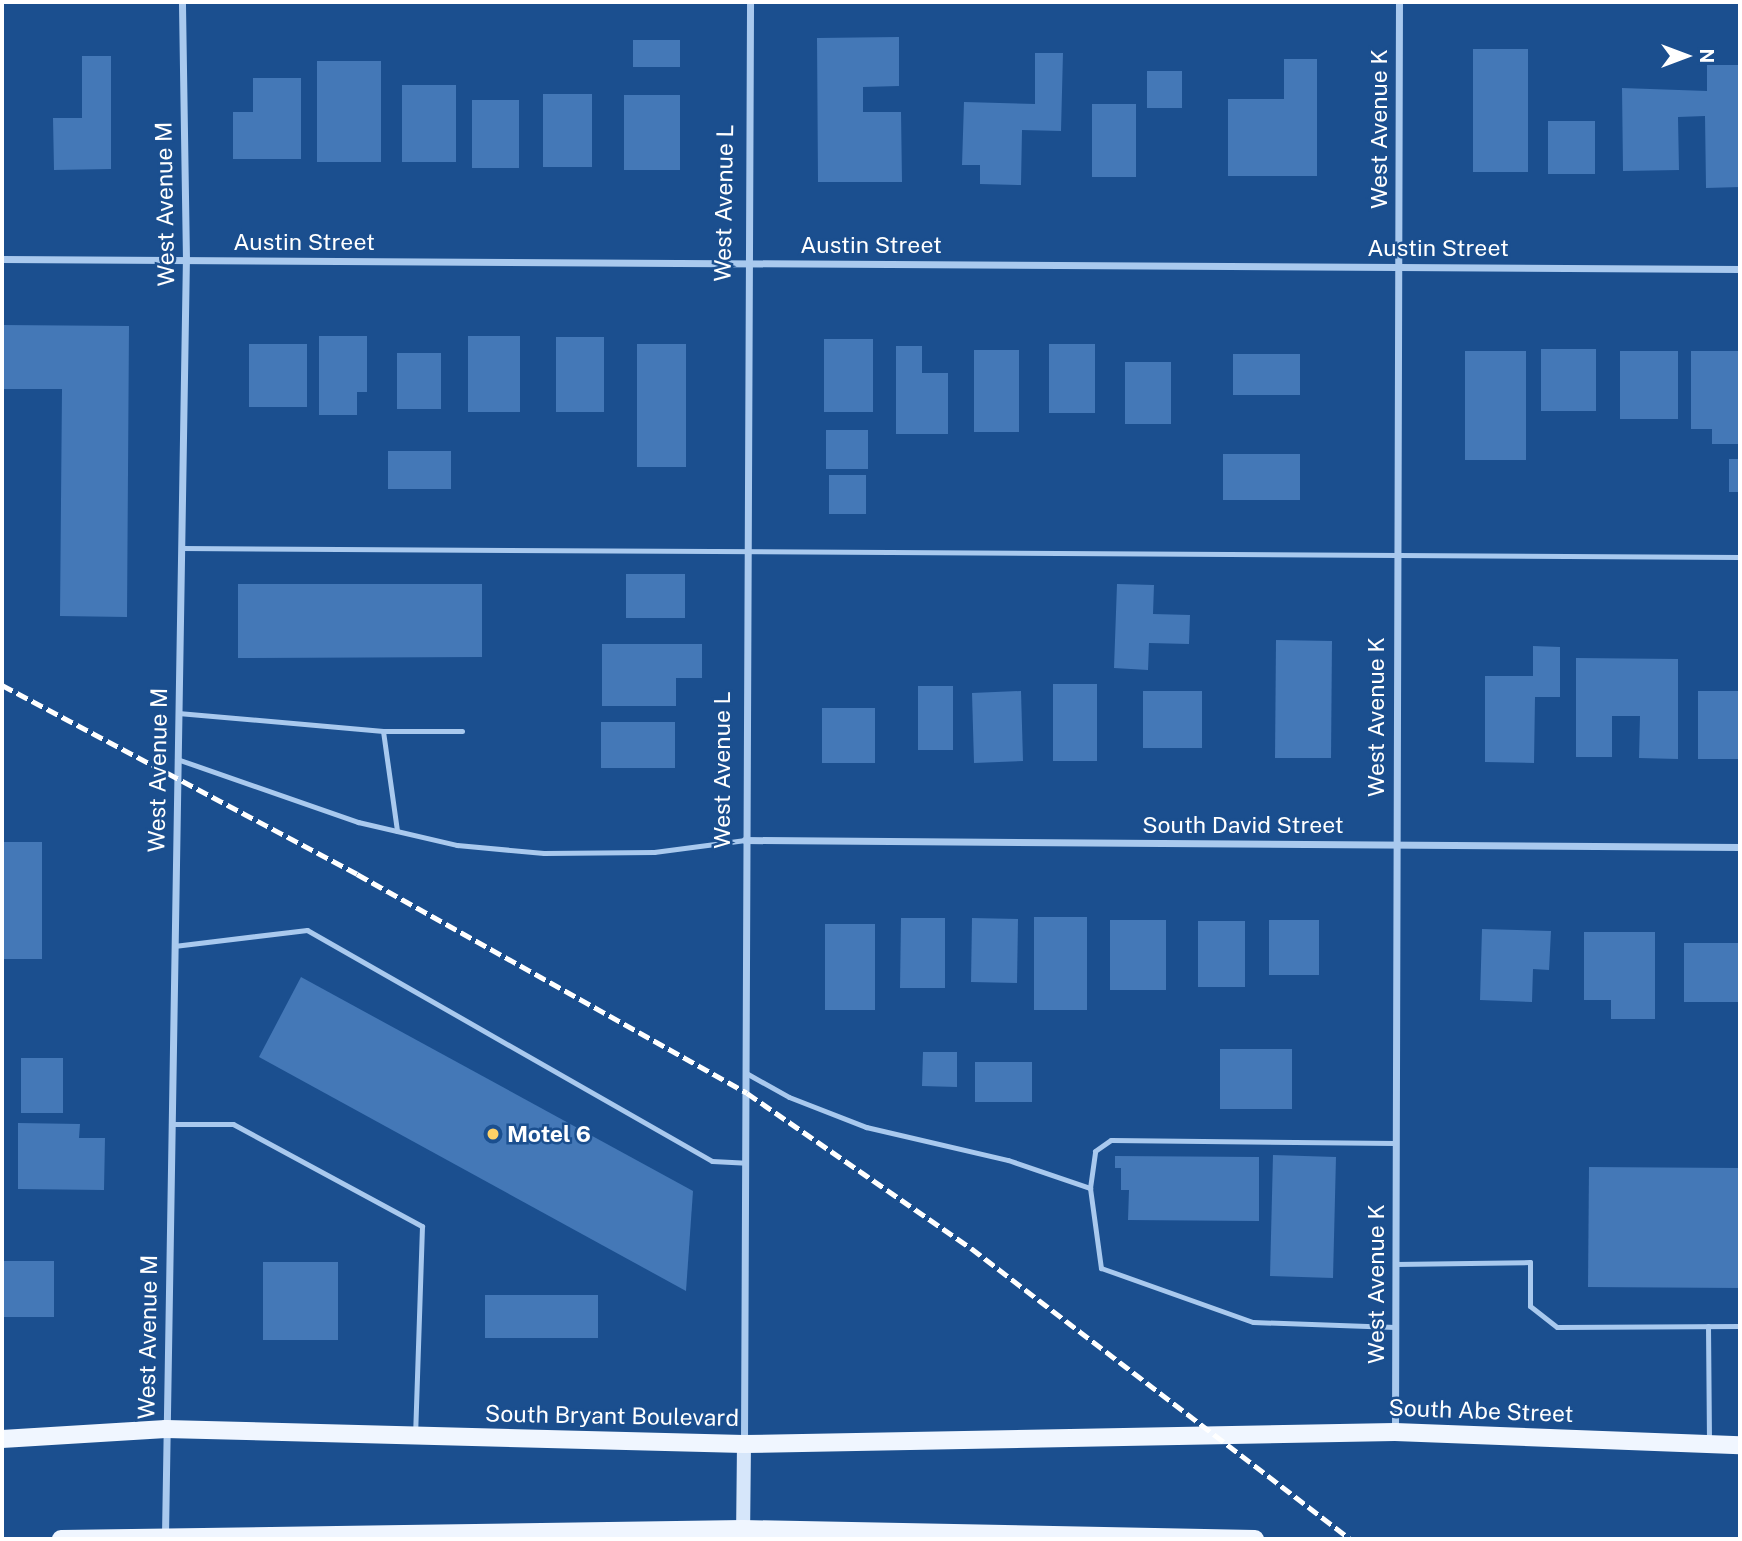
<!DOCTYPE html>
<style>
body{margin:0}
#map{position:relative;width:1742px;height:1541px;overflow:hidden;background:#1b4f8f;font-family:"Public Sans",sans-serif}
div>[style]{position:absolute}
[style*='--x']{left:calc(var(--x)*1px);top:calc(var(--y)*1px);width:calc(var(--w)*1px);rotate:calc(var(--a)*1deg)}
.building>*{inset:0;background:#4478b7}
.service>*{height:5px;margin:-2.5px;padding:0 2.5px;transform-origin:2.5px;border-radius:2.5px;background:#a9c9ee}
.minor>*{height:7px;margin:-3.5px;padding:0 3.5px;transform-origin:3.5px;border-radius:3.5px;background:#a9c9ee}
.secondary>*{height:14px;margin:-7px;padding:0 7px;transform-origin:7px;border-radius:7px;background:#d6e6fa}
.primary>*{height:18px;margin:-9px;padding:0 9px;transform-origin:9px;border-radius:9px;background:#f0f6ff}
.rail>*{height:5px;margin-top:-2.5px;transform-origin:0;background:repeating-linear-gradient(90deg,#fff 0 12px,transparent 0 17px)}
.dots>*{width:19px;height:19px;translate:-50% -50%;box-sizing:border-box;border:4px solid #1b4f8f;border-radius:50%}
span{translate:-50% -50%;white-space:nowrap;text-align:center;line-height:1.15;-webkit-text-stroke:5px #1b4f8f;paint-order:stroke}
.street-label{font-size:23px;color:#fff}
.poi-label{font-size:23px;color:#fff;font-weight:700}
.left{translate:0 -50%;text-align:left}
.frame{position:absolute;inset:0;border:4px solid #fff;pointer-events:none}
.north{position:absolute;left:1651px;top:21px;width:70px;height:70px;-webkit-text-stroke:5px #1b4f8f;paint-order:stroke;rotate:90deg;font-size:19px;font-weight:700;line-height:28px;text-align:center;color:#fff}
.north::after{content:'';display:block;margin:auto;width:24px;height:32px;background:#fff;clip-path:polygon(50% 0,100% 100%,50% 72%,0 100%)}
</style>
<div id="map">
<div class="building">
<i style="clip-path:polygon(899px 37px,899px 86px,863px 87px,863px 112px,901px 112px,902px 182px,818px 182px,817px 38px)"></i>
<i style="clip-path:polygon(633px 40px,680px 40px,680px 67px,633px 67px)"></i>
<i style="clip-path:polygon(1473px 49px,1528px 49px,1528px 172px,1473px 172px)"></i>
<i style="clip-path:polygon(1035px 53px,1063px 53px,1061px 131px,1022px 130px,1021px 185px,980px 184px,980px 165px,962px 165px,964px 102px,1035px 104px)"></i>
<i style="clip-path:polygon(82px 56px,111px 56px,111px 169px,54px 170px,53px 118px,82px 118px)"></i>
<i style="clip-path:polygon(1284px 59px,1317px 59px,1317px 176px,1228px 176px,1228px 99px,1284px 99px)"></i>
<i style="clip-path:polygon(317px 61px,381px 61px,381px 162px,317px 162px)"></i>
<i style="clip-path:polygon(1707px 65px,1740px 65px,1740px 187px,1706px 188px,1705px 116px,1678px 117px,1679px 170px,1623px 171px,1622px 88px,1707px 91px)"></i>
<i style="clip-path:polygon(1147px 71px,1182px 71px,1182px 108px,1147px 108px)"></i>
<i style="clip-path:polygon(253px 78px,301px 78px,301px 159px,233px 159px,233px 112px,253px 112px)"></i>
<i style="clip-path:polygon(402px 85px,456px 85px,456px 162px,402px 162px)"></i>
<i style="clip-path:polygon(543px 94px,592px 94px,592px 167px,543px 167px)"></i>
<i style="clip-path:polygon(624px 95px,680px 95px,680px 170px,624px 170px)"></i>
<i style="clip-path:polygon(472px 100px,519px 100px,519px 168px,472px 168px)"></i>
<i style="clip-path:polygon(1092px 104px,1136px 104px,1136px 177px,1092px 177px)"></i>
<i style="clip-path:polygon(1548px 121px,1595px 121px,1595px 174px,1548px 174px)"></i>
<i style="clip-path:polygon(2px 325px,129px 326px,127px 617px,60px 616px,62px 389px,2px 389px)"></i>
<i style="clip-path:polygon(319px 336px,367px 336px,367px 392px,357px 392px,357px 415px,319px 415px)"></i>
<i style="clip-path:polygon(468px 336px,520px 336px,520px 412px,468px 412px)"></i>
<i style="clip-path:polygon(556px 337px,604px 337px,604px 412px,556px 412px)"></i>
<i style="clip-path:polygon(824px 339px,873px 339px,873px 412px,824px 412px)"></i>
<i style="clip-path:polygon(249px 344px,307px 344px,307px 407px,249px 407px)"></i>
<i style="clip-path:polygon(637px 344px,686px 344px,686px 467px,637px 467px)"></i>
<i style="clip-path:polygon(1049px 344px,1095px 344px,1095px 413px,1049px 413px)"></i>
<i style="clip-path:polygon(896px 346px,922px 346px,922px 373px,948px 373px,948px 434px,896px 434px)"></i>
<i style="clip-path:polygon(1541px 349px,1596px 349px,1596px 411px,1541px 411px)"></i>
<i style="clip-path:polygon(974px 350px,1019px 350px,1019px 432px,974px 432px)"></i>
<i style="clip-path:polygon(1465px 351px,1526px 351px,1526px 460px,1465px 460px)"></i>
<i style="clip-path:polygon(1620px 351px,1678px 351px,1678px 419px,1620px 419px)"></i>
<i style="clip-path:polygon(1691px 351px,1740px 351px,1740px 444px,1712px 444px,1712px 429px,1691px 429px)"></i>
<i style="clip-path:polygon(397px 353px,441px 353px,441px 409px,397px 409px)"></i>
<i style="clip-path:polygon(1233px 354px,1300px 354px,1300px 395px,1233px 395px)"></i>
<i style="clip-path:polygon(1125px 362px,1171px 362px,1171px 424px,1125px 424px)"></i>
<i style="clip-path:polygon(826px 430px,868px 430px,868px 469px,826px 469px)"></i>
<i style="clip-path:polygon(388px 451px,451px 451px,451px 489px,388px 489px)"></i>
<i style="clip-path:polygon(1223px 454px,1300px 454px,1300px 500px,1223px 500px)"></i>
<i style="clip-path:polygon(1729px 459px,1740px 459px,1740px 492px,1729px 492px)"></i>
<i style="clip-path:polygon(829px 475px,866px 475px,866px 514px,829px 514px)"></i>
<i style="clip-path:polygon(626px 574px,685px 574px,685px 618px,626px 618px)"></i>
<i style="clip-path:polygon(238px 584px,482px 584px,482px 657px,238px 658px)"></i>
<i style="clip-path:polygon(1117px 584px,1154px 585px,1153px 614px,1190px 615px,1189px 644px,1149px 643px,1148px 670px,1114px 668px)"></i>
<i style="clip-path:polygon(1276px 640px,1332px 641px,1331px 758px,1275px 758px)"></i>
<i style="clip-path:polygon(602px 644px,702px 644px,702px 678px,676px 678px,676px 706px,602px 706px)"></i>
<i style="clip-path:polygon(1533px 646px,1560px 647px,1560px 697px,1535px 697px,1534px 763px,1485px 762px,1485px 676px,1533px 676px)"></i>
<i style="clip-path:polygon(1576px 658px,1678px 659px,1678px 759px,1639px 758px,1640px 716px,1612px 716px,1612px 757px,1576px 757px)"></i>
<i style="clip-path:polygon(1053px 684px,1097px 684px,1097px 761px,1053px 761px)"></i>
<i style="clip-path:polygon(918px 686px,953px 686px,953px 750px,918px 750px)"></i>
<i style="clip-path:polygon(1021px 691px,1023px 761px,974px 763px,972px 693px)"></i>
<i style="clip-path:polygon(1143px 691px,1202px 691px,1202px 748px,1143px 748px)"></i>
<i style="clip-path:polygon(1698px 691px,1740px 691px,1740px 759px,1698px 759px)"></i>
<i style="clip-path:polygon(822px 708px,875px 708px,875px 763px,822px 763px)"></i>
<i style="clip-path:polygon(601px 722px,675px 722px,675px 768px,601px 768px)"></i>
<i style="clip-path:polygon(2px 842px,42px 842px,42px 959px,2px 959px)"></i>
<i style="clip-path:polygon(1034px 917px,1087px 917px,1087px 1010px,1034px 1010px)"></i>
<i style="clip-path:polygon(901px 918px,945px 918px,945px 988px,900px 988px)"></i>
<i style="clip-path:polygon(972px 918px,1018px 919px,1017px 983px,971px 982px)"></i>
<i style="clip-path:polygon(1110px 920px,1166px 920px,1166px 990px,1110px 990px)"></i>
<i style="clip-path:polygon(1269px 920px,1319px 920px,1319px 975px,1269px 975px)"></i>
<i style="clip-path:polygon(1198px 921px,1245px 921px,1245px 987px,1198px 987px)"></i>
<i style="clip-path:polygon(825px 924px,875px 924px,875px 1010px,825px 1010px)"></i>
<i style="clip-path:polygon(1482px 929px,1551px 931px,1549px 970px,1533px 969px,1532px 1002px,1480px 1000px)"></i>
<i style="clip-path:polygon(1584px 932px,1655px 932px,1655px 1019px,1611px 1019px,1611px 1000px,1584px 1000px)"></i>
<i style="clip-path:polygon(1684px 943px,1740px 943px,1740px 1002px,1684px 1002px)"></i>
<i style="clip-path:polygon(301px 977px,693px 1191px,686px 1291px,259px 1057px)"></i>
<i style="clip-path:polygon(1220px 1049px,1292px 1049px,1292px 1109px,1220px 1109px)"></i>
<i style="clip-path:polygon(923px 1052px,957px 1052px,957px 1087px,922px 1086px)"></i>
<i style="clip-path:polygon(21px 1058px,63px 1058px,63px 1113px,21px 1113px)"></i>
<i style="clip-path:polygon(975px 1062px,1032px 1062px,1032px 1102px,975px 1102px)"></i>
<i style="clip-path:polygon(18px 1123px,80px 1124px,79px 1138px,105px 1138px,104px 1190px,18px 1189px)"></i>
<i style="clip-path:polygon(1273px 1155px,1336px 1157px,1333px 1278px,1270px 1276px)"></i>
<i style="clip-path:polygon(1115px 1156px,1259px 1157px,1259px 1221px,1128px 1220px,1129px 1190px,1121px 1190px,1121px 1168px,1115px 1168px)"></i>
<i style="clip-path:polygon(1589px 1167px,1740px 1168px,1740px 1288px,1588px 1287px)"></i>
<i style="clip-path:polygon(2px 1261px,54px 1261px,54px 1317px,2px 1317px)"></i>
<i style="clip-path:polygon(263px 1262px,338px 1262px,338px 1340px,263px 1340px)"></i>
<i style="clip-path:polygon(485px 1295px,598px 1295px,598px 1338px,485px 1338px)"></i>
</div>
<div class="service">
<i style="--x:181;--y:548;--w:1559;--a:0.33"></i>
<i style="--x:178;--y:713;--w:206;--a:5"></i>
<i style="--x:383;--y:731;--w:79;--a:0"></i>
<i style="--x:383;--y:731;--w:101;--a:82"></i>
<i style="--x:177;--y:759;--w:192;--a:19.2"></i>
<i style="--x:358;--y:822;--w:102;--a:13.1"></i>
<i style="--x:457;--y:845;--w:87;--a:5.3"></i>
<i style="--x:544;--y:853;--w:110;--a:-0.5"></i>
<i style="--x:654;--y:852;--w:92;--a:-7.5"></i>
<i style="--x:174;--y:946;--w:134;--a:-6.9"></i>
<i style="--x:307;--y:930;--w:466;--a:29.7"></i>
<i style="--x:712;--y:1161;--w:34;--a:3"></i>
<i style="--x:746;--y:1073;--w:49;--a:29.2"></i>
<i style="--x:789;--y:1097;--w:83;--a:21.3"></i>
<i style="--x:866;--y:1127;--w:146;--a:13.1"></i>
<i style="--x:1008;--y:1160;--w:87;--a:18.9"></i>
<i style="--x:1090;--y:1188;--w:81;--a:82.2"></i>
<i style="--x:1101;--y:1268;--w:161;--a:19.6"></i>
<i style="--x:1253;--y:1322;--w:142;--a:2"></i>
<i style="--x:171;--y:1124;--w:62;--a:0"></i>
<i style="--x:233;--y:1124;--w:215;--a:28.4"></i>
<i style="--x:422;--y:1226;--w:206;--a:91.9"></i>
<i style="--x:1090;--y:1188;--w:37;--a:-82"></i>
<i style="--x:1095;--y:1151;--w:19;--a:-35"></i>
<i style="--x:1111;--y:1140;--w:284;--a:0.6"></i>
<i style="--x:1395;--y:1264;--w:135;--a:-0.8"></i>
<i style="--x:1530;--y:1262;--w:44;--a:90"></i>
<i style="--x:1530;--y:1306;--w:34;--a:38"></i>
<i style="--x:1557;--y:1327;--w:183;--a:-0.3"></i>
<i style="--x:1708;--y:1326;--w:116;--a:89.5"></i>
</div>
<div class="minor">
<i style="--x:2;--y:259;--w:1738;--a:0.33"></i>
<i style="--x:745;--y:840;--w:995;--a:0.4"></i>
<i style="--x:1395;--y:1431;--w:1429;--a:-89.84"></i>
<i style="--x:744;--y:1443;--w:1441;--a:-89.76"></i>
<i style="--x:165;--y:1535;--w:1275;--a:-89.06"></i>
<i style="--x:186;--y:260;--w:258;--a:-90.9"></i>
</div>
<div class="secondary">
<i style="--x:743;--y:1539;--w:95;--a:-89.4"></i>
</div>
<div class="primary">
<i style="--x:2;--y:1439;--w:164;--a:-3.5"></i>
<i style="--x:166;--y:1429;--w:578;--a:1.49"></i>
<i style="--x:744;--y:1444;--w:651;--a:-1.06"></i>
<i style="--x:1395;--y:1432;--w:345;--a:2.2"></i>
<i style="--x:61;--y:1539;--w:682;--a:-0.84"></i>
<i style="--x:743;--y:1529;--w:512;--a:1.12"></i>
</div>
<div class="rail">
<i style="--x:2;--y:685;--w:402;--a:28"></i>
<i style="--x:357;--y:874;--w:447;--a:29.3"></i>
<i style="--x:747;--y:1093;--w:272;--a:34.7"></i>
<i style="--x:971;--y:1248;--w:478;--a:37.5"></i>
</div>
<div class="dots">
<i style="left:493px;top:1134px;background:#ffd166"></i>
</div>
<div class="street-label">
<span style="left:1379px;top:129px;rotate:-90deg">West Avenue K</span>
<span style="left:724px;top:203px;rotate:-89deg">West Avenue L</span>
<span style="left:165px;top:204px;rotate:-91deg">West Avenue M</span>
<span style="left:304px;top:242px">Austin Street</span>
<span style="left:871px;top:245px">Austin Street</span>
<span style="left:1438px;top:248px">Austin Street</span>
<span style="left:1376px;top:717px;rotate:-90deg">West Avenue K</span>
<span style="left:158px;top:770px;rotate:-89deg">West Avenue M</span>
<span style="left:722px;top:770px;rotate:-90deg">West Avenue L</span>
<span style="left:1243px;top:825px">South David Street</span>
<span style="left:1376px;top:1284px;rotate:-90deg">West Avenue K</span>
<span style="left:148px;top:1337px;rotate:-89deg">West Avenue M</span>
<span style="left:1481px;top:1411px;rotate:2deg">South Abe Street</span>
<span style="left:612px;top:1416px;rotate:1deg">South Bryant Boulevard</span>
</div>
<div class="poi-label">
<span class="left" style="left:507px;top:1134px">Motel 6</span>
</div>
<div class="frame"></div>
<div class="north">N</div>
</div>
